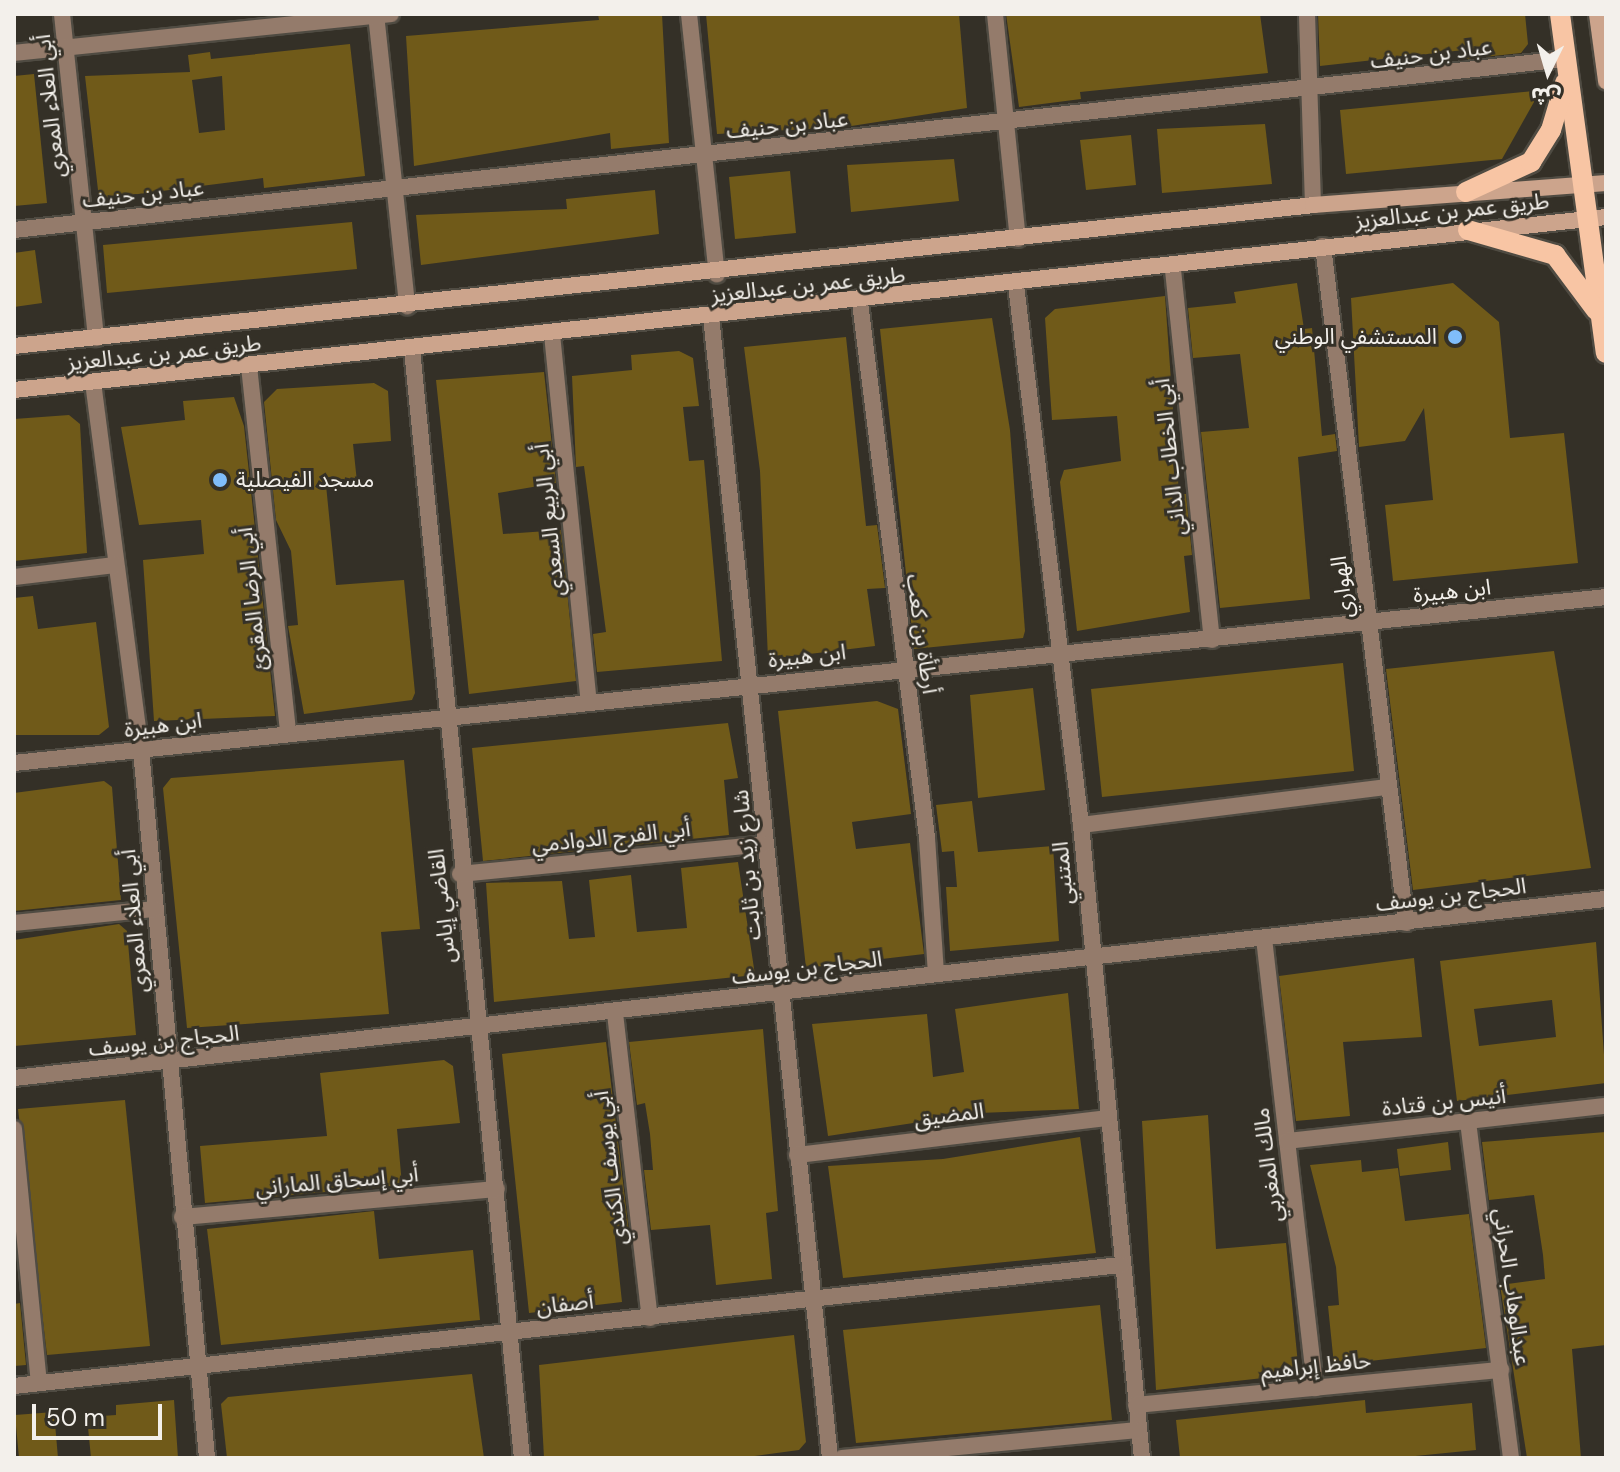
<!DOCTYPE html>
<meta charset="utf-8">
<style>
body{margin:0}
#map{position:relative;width:1620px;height:1472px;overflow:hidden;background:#343027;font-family:"DM Sans","Noto Sans Arabic",sans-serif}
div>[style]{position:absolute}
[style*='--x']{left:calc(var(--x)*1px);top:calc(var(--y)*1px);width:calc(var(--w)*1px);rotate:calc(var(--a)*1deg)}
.building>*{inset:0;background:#705a19}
.roads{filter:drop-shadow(2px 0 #4f4b42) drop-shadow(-2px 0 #4f4b42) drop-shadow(0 2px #4f4b42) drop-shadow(0 -2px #4f4b42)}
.street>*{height:16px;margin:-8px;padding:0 8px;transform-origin:8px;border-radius:8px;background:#947b6b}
.secondary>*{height:16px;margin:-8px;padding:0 8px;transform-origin:8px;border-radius:8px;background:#cca48c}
.primary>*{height:20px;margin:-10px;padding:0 10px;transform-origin:10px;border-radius:10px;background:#f8c5a4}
.dots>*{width:22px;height:22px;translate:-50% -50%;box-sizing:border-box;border:4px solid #343027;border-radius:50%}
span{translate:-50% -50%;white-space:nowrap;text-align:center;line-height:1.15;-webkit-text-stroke:6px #343027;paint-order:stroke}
.street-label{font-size:22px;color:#f3f0eb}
.poi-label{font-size:22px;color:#f3f0eb}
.right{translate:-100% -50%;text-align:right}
.left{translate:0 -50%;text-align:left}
.frame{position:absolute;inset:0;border:16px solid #f3f0eb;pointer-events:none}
.north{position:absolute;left:1508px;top:32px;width:80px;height:80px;-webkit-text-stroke:6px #343027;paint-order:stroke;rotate:185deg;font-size:22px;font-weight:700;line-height:32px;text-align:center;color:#f3f0eb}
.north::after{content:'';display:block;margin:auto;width:28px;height:36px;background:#f3f0eb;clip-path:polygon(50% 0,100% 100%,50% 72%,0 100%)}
.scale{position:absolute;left:32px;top:1404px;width:130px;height:36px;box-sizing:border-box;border:4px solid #f3f0eb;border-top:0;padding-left:10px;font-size:24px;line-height:28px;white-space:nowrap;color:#f3f0eb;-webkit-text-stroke:6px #343027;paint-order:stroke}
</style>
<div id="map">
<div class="building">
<i style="clip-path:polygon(598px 14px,662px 14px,669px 143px,611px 149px,610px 133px,414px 166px,406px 36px,599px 20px)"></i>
<i style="clip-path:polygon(706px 14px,959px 14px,967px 108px,845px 127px,717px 134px)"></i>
<i style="clip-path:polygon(1006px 14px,1260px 14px,1268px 73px,1080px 92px,1081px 99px,1019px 107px)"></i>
<i style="clip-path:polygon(1318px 14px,1525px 14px,1528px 44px,1521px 53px,1465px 59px,1464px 50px,1320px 66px)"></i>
<i style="clip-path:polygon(evenodd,350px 44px,365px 176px,264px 188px,263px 178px,99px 199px,85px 76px,190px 72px,188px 55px,210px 52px,211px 59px,350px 44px,222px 76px,225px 130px,199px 133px,192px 80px,222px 76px)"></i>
<i style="clip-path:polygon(34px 74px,47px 203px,14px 206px,14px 76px)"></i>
<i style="clip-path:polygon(1533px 91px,1534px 102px,1502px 159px,1346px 174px,1340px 110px)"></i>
<i style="clip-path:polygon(1265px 124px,1272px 184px,1162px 193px,1157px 129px)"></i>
<i style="clip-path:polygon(1131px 135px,1136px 185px,1086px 190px,1080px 140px)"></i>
<i style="clip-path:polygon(954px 159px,959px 201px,851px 212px,847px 165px)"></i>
<i style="clip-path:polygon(790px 171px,796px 233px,735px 239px,729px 177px)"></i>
<i style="clip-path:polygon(655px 190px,659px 234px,421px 265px,416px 215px,567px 209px,566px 199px)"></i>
<i style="clip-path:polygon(352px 222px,357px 269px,107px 293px,103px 245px)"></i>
<i style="clip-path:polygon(35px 250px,42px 303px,14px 307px,14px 253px)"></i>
<i style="clip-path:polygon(1297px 283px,1304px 329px,1312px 328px,1322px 436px,1335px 434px,1337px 451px,1298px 457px,1310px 599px,1220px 608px,1201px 432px,1249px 428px,1240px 354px,1193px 358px,1188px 308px,1236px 303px,1234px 292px)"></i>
<i style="clip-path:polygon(1453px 283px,1499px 322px,1510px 438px,1564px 433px,1578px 563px,1393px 581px,1385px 505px,1433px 500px,1424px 408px,1405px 441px,1359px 447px,1351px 298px)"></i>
<i style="clip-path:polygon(1165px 296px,1179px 494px,1186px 494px,1192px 555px,1184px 556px,1190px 612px,1077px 631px,1060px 482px,1064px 470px,1121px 461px,1117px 416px,1052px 420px,1045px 318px,1055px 309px)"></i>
<i style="clip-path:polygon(992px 318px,1010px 430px,1025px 631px,1023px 638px,914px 649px,880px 329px)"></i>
<i style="clip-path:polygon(846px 337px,866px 526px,877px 525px,885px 588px,867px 589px,875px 646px,768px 659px,760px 471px,744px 347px)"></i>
<i style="clip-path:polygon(679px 351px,693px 358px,699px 406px,683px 407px,689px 461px,704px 460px,722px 661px,597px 672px,593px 634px,606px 632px,584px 466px,576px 467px,572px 376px,632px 370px,631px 355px)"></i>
<i style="clip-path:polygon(544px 372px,556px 483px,498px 493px,503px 534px,561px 530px,576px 681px,469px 694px,436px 380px)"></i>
<i style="clip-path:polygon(374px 383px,388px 391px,391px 441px,353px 444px,357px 482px,326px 485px,336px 585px,404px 580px,415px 693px,412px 700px,304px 714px,288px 626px,298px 625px,291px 551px,276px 520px,264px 402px,277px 389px)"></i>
<i style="clip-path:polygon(234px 397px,244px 426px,275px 716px,154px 721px,143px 560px,204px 554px,201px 520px,139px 525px,121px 427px,185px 420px,183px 401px)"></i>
<i style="clip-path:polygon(69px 415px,80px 424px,87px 553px,14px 561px,14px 419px)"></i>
<i style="clip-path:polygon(33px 596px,38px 629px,96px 622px,109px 727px,99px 735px,14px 735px,14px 598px)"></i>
<i style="clip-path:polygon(1554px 651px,1591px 868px,1413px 890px,1386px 669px)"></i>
<i style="clip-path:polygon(1343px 663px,1354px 771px,1102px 797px,1091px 689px)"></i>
<i style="clip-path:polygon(1033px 688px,1045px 790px,978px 798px,970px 695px)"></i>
<i style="clip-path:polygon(877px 701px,898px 709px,911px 814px,852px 822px,856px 849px,910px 843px,924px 954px,806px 968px,778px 711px)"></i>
<i style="clip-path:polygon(728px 723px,738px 778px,724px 780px,729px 835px,483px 861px,472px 748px)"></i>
<i style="clip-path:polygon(404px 760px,420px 929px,381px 932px,389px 1014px,187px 1028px,163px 788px,171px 778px)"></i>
<i style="clip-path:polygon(104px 781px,112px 787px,121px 900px,14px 911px,14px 793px)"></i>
<i style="clip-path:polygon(972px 801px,978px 852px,1053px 846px,1059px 941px,950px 951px,946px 887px,957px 887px,954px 851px,942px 852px,936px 805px)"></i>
<i style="clip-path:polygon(738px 862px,755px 975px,494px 1002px,486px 883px,562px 881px,569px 939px,595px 937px,589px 880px,631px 875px,637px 932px,687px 928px,681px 868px)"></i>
<i style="clip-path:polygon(119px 924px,127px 931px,136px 1035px,14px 1046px,14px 940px)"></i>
<i style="clip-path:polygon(evenodd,1596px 942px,1606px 1083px,1457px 1101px,1440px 961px,1596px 942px,1552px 1000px,1556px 1037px,1479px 1046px,1474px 1009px,1552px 1000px)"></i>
<i style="clip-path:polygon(1414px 958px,1422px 1037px,1343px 1042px,1350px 1116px,1296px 1121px,1279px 976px)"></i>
<i style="clip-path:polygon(1068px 993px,1079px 1109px,979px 1113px,828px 1136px,812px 1024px,927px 1014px,933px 1077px,964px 1072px,955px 1009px)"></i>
<i style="clip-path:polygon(763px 1029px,778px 1211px,766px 1213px,772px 1279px,716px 1285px,710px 1225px,651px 1230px,644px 1170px,653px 1170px,650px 1134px,645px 1103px,637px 1105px,629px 1042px)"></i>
<i style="clip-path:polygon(606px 1042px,629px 1232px,615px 1236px,622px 1302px,529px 1313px,502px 1054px)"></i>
<i style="clip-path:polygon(444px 1060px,453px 1066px,460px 1123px,397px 1129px,402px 1185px,205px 1203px,200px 1146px,327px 1136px,320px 1073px)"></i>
<i style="clip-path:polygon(125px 1100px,150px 1346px,47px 1355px,18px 1109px)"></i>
<i style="clip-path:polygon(1208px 1115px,1216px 1249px,1286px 1243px,1299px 1374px,1156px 1390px,1142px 1121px)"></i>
<i style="clip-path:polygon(1606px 1132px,1606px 1345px,1572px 1349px,1581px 1458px,1527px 1458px,1500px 1285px,1545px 1279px,1543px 1255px,1534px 1195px,1489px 1200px,1482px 1142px)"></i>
<i style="clip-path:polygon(1080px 1137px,1096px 1253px,843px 1278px,828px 1166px,943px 1159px)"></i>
<i style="clip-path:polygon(1448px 1142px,1451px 1170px,1400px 1176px,1397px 1149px)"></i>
<i style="clip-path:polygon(1361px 1160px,1362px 1172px,1398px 1168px,1405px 1221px,1469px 1214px,1486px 1348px,1334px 1365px,1328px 1306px,1339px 1305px,1336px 1267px,1310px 1165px)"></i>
<i style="clip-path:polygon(374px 1211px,379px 1259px,473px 1250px,480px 1320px,221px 1345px,207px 1229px)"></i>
<i style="clip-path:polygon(20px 1303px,26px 1365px,14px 1366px,14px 1304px)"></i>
<i style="clip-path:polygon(1100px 1305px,1112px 1420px,856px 1443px,843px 1330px)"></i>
<i style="clip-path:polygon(794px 1335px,806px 1442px,799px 1450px,740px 1458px,544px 1458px,539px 1365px)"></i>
<i style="clip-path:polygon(472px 1374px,484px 1458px,227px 1458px,221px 1404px,228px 1397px)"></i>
<i style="clip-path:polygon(174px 1400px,178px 1458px,91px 1458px,87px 1417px,116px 1415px,116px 1405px)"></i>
<i style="clip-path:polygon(1365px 1400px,1366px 1413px,1472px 1403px,1476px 1450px,1395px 1458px,1180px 1458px,1176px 1420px)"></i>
<i style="clip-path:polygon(54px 1412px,58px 1458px,19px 1458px,15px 1415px)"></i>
</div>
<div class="roads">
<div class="street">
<i style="--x:62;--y:14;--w:326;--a:84"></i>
<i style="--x:376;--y:14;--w:294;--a:83.9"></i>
<i style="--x:689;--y:14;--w:262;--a:83.9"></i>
<i style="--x:995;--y:14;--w:226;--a:84.2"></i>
<i style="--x:1307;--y:14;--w:191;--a:88.2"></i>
<i style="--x:14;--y:53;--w:379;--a:-5.9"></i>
<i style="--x:14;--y:230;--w:1560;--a:-6.29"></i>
<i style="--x:1323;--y:246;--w:682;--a:83.01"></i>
<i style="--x:1173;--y:270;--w:372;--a:84"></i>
<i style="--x:1016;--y:285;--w:544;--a:83.14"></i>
<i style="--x:1081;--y:825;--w:636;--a:84.5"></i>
<i style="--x:860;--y:302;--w:540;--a:82.87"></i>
<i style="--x:927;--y:838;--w:136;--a:86.2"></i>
<i style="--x:711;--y:316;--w:1148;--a:84.05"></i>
<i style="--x:552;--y:334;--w:370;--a:84.3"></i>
<i style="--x:412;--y:349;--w:1114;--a:84.34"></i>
<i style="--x:249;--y:366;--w:368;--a:83.9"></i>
<i style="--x:93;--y:382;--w:371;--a:82.6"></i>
<i style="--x:141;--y:750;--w:711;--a:84.67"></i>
<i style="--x:14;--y:577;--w:102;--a:-6.8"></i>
<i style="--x:14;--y:763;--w:1601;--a:-5.95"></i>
<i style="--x:1081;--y:825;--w:309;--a:-7.1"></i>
<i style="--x:460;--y:874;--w:306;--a:-5.6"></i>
<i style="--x:14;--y:923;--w:142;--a:-5.7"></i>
<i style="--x:1264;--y:938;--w:453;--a:83.5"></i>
<i style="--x:615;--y:1013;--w:307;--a:83.5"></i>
<i style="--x:14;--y:1078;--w:1602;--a:-6.42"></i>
<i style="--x:1468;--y:1122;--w:339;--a:82.7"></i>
<i style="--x:14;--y:1129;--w:255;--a:84.4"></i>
<i style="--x:1287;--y:1141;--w:321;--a:-6.3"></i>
<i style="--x:797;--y:1155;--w:312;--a:-6.8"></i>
<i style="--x:182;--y:1217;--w:316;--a:-5.1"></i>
<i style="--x:14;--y:1386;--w:1114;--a:-6.24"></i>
<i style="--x:1136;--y:1405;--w:367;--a:-5.5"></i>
<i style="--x:842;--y:1458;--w:297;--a:-5.4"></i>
</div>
<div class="secondary">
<i style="--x:1597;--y:14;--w:68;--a:82.3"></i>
<i style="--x:14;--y:346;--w:1307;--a:-6.19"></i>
<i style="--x:1313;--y:205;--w:294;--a:-4.3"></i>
<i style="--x:14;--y:390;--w:1601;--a:-6.2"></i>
</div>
<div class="primary">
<i style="--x:1560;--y:14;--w:342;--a:82.3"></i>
<i style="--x:1466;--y:192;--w:72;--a:-24.8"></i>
<i style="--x:1531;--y:162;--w:38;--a:-58"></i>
<i style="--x:1551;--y:130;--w:49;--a:-73.4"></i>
<i style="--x:1468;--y:230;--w:91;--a:16"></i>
<i style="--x:1555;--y:255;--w:69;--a:53.3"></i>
</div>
</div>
<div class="dots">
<i style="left:1455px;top:337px;background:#80bdfa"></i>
<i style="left:220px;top:480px;background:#80bdfa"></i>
</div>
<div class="street-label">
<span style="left:1431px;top:54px;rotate:-7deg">عباد بن حنيف</span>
<span style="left:50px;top:106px;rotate:-96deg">أبي العلاء المعري</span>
<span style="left:787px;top:125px;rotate:-6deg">عباد بن حنيف</span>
<span style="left:143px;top:194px;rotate:-6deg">عباد بن حنيف</span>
<span style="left:1452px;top:211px;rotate:-6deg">طريق عمر بن عبدالعزيز</span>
<span style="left:808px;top:285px;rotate:-6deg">طريق عمر بن عبدالعزيز</span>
<span style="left:164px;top:353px;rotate:-6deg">طريق عمر بن عبدالعزيز</span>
<span style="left:1170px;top:457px;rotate:-96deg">أبي الخطاب الداني</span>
<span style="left:549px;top:520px;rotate:-96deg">أبي الربيع السعدي</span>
<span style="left:1342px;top:587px;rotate:-97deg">الهواري</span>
<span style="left:1452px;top:591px;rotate:-6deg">ابن هبيرة</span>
<span style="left:252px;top:599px;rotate:-96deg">أبي الرضا المقرئ</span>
<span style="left:922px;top:634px;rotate:82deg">أرطأة بن كعب</span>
<span style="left:807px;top:656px;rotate:-6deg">ابن هبيرة</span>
<span style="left:163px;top:725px;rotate:-7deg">ابن هبيرة</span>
<span style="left:611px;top:837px;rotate:-6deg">أبي الفرج الدوادمي</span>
<span style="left:747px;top:865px;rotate:-95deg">شارع زيد بن ثابت</span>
<span style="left:1063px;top:873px;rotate:-95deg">المتنبي</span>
<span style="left:1451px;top:895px;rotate:-7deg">الحجاج بن يوسف</span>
<span style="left:442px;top:906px;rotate:-96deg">القاضي إياس</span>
<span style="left:134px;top:921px;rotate:-95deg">أبي العلاء المعري</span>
<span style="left:807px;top:968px;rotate:-7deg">الحجاج بن يوسف</span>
<span style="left:164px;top:1041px;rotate:-6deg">الحجاج بن يوسف</span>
<span style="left:1444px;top:1102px;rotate:-6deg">أنيس بن قتادة</span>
<span style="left:949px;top:1115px;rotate:-7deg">المضيق</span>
<span style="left:1268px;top:1165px;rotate:-97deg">مالك المغربي</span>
<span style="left:610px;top:1168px;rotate:-97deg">أبي يوسف الكندي</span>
<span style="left:337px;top:1181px;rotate:-5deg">أبي إسحاق الماراني</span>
<span style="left:1512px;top:1287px;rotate:82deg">عبدالوهاب الحراني</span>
<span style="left:565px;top:1304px;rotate:-6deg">أصفان</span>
<span style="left:1316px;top:1366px;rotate:-6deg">حافظ إبراهيم</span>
</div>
<div class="poi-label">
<span class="right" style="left:1437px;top:337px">المستشفي الوطني</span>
<span class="left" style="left:236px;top:480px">مسجد الفيصلية</span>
</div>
<div class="frame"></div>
<div class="north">ش</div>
<div class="scale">50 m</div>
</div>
